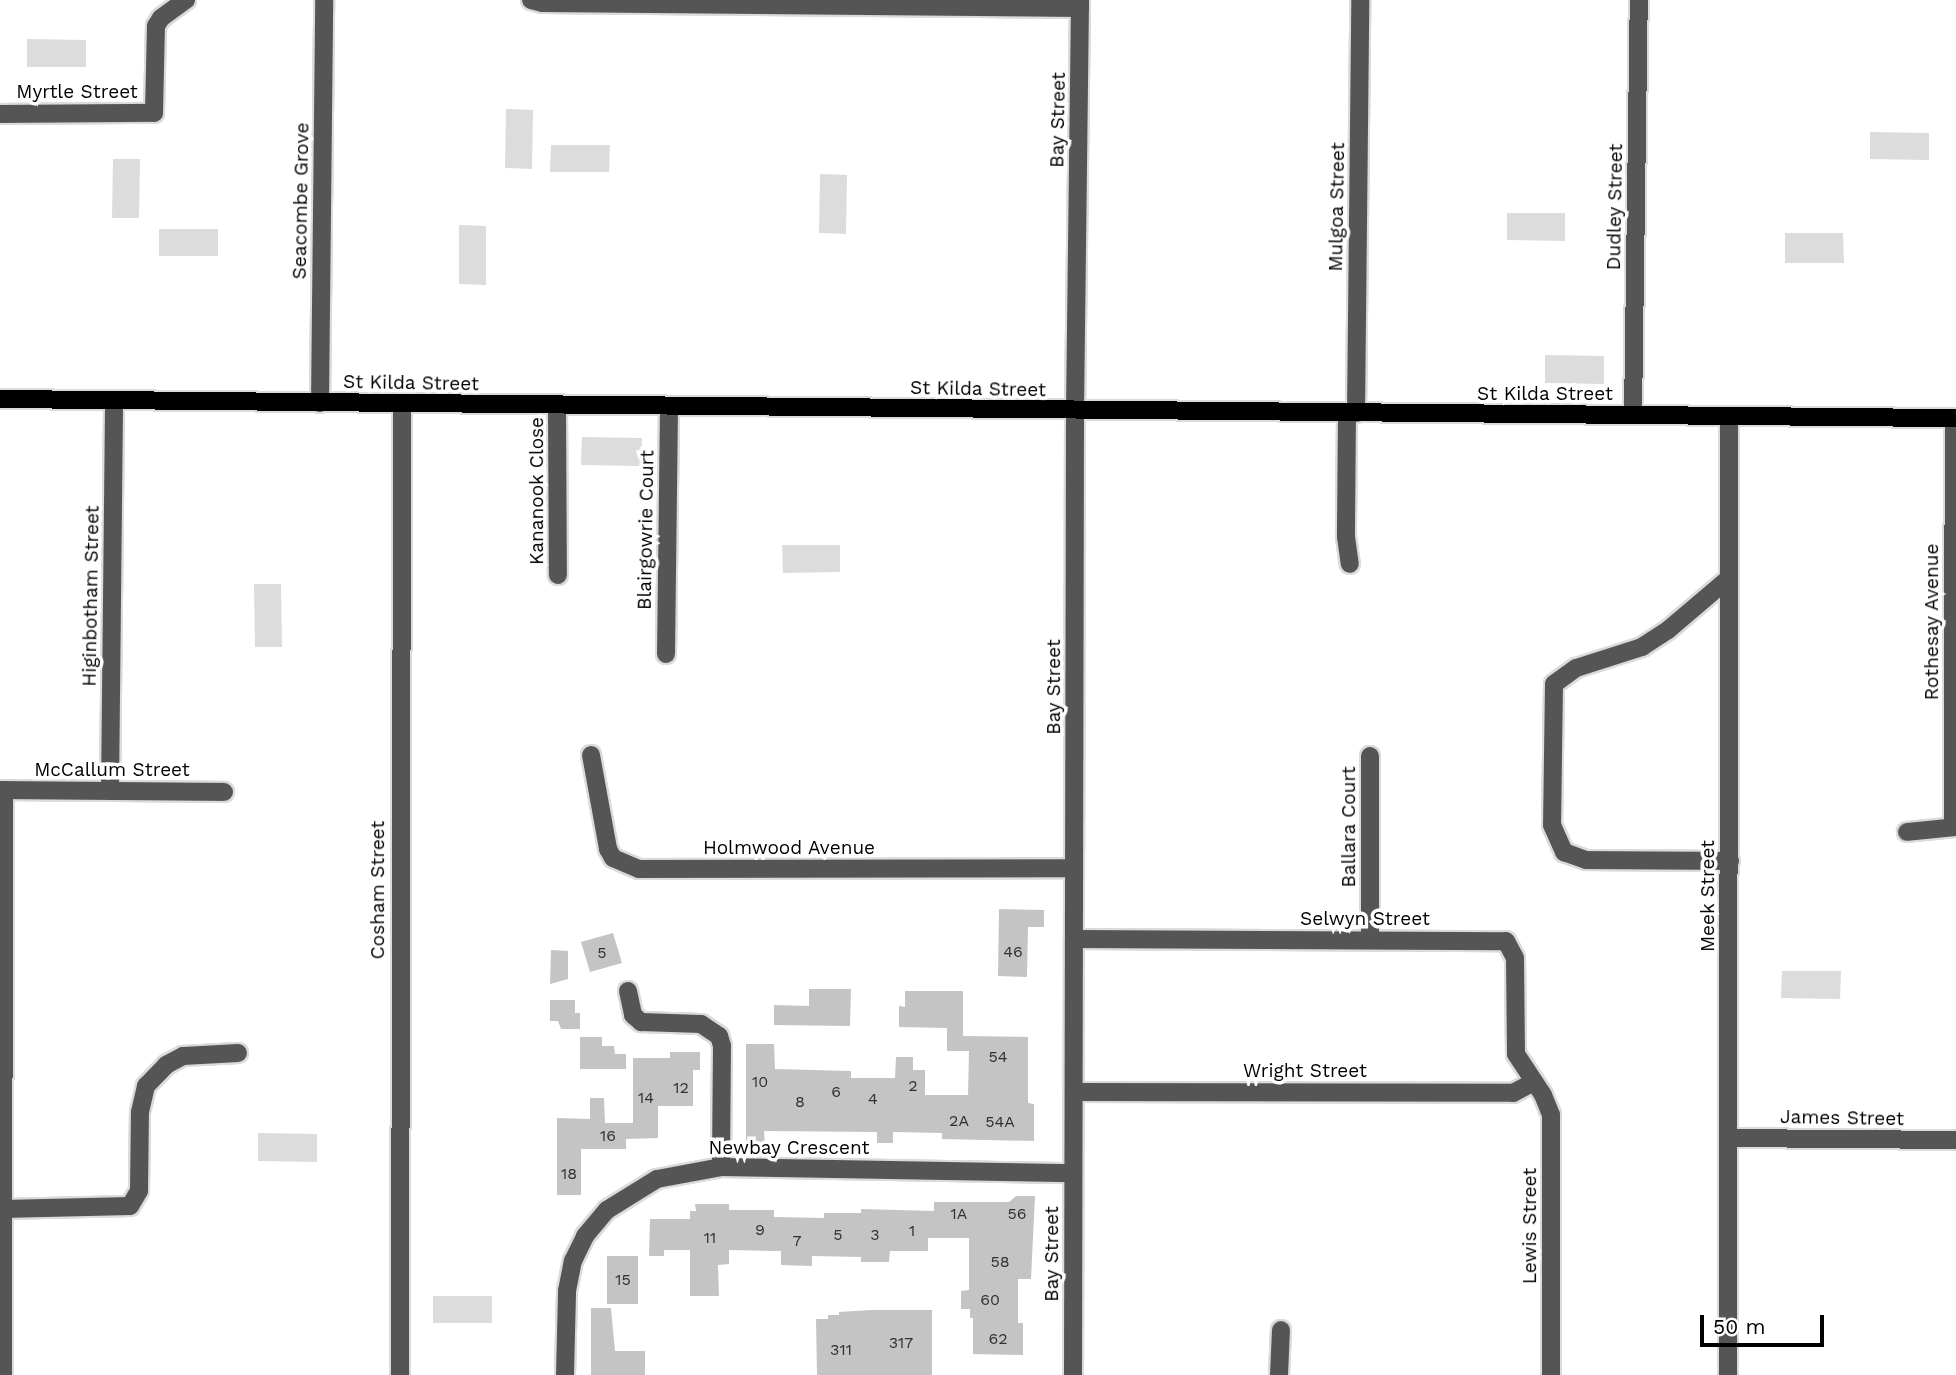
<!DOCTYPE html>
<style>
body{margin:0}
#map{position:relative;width:1956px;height:1375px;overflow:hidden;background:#fff;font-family:"Work Sans",sans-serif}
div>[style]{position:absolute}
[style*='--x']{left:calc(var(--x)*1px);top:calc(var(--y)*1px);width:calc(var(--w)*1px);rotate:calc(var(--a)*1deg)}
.green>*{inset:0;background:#dcdcdc}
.building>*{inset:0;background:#c4c4c4}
.roads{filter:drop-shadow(2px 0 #dbdbdb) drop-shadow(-2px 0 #dbdbdb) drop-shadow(0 2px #dbdbdb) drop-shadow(0 -2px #dbdbdb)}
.minor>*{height:18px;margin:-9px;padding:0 9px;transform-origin:9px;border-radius:9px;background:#555}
.major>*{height:18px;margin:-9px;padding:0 9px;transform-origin:9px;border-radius:9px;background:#000}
span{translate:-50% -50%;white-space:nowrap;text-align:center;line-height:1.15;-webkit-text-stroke:7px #fff;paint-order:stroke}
.number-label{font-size:16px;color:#313131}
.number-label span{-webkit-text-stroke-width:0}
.street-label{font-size:19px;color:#000}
.scale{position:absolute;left:1700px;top:1315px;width:124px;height:32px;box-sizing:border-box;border:4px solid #000;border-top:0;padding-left:9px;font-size:21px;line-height:24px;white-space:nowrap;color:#000;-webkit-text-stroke:5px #fff;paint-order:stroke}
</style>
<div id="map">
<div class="green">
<i style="clip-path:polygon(27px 39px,86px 40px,86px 67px,27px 67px)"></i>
<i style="clip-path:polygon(506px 109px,533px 110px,532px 169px,505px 168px)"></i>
<i style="clip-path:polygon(1870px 132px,1929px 133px,1929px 160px,1870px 159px)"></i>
<i style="clip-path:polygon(551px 145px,610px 145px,609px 172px,550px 172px)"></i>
<i style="clip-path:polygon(113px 159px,140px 159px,139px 218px,112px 218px)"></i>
<i style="clip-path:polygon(820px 174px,847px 175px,846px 234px,819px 233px)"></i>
<i style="clip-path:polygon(1507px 213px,1565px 213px,1565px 241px,1507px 240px)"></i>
<i style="clip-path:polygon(459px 225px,486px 226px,486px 285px,459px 284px)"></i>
<i style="clip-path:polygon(159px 229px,218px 229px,218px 256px,159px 256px)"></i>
<i style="clip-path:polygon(1785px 233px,1843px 233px,1844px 263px,1785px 263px)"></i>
<i style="clip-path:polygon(1545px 355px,1604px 356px,1604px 384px,1545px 383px)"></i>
<i style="clip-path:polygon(582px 437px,642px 438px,641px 466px,581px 465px)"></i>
<i style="clip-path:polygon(782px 545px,840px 545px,840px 572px,783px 573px)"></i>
<i style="clip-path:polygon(254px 584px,281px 584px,282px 647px,255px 647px)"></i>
<i style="clip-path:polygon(1782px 971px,1841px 971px,1840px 999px,1781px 998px)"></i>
<i style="clip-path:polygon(258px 1133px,317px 1134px,317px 1162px,258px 1161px)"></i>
<i style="clip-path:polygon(433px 1296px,492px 1296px,492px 1323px,433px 1323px)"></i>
</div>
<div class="building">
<i style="clip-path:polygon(999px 909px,1044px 910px,1044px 927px,1028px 927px,1027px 977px,998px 976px)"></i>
<i style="clip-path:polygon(613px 933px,622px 963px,590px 972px,581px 942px)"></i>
<i style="clip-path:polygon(551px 950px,568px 951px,568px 979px,550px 984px)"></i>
<i style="clip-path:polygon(809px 989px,851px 989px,850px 1026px,774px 1025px,774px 1005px,809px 1006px)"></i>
<i style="clip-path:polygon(905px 991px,963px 991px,963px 1036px,1028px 1037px,1028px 1103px,1034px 1104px,1034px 1141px,942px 1139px,942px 1133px,893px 1132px,893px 1143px,877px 1143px,877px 1132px,764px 1131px,765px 1145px,746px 1145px,746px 1044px,774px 1044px,775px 1069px,851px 1071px,851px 1078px,895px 1078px,896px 1057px,913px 1057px,913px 1070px,925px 1070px,925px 1095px,968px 1095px,969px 1051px,947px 1051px,947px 1028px,899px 1027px,899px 1006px,905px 1007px)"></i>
<i style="clip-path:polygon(550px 1000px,575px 1000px,575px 1013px,580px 1013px,580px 1029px,561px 1029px,558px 1021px,550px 1021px)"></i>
<i style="clip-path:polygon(580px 1037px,602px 1037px,602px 1046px,614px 1046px,615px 1054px,626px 1054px,626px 1069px,580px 1069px)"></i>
<i style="clip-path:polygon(670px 1052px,700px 1052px,700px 1070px,693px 1070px,693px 1106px,658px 1106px,658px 1138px,626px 1139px,626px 1149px,581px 1149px,581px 1195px,557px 1195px,557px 1118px,590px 1119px,590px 1098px,604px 1098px,605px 1123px,633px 1123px,633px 1058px,670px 1058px)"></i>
<i style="clip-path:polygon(1016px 1196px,1035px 1196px,1031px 1279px,1018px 1279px,1018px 1323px,1023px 1323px,1023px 1355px,973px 1354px,973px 1318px,970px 1318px,970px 1309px,961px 1309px,961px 1291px,969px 1290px,969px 1238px,928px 1238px,928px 1251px,890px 1251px,889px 1262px,861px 1262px,861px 1257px,812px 1256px,812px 1266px,781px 1265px,781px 1251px,729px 1250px,729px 1264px,718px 1265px,719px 1296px,690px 1296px,690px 1250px,664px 1250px,664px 1256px,649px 1256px,650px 1219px,690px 1219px,690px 1211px,696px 1211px,695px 1204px,729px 1204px,729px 1210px,774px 1210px,774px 1217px,824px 1218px,824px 1213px,861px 1213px,861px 1209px,934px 1211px,934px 1202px,1009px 1202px)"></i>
<i style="clip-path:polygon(607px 1256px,638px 1256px,638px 1304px,607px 1304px)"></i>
<i style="clip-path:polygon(591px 1308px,611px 1308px,615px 1351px,645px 1351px,645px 1375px,591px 1375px)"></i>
<i style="clip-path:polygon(871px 1310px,932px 1310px,932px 1375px,817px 1375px,816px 1319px,828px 1319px,828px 1315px,839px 1315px,839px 1312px)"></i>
</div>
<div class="roads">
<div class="minor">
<i style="--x:531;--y:0;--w:11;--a:15"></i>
<i style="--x:542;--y:3;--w:538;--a:0.53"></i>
<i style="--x:0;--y:114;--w:154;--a:-0.4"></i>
<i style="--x:154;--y:113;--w:87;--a:-88.7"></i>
<i style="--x:156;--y:26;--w:9;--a:-58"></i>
<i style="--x:161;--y:18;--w:31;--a:-36"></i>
<i style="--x:320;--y:403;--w:403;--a:-89.4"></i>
<i style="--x:557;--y:406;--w:169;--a:89.7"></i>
<i style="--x:1347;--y:413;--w:124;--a:90.5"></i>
<i style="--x:1346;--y:537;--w:27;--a:82"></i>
<i style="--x:1356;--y:413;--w:413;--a:-89.4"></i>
<i style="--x:1633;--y:415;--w:415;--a:-89.2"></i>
<i style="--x:1728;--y:579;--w:79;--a:139.6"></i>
<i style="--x:1668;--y:630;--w:31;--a:147"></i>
<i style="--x:1642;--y:647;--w:69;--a:162.3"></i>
<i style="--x:1576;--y:668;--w:27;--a:144"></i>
<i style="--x:1554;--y:684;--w:141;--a:90.8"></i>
<i style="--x:1552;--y:825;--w:30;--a:66"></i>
<i style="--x:1564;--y:852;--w:23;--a:20"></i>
<i style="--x:1586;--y:860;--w:144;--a:0.4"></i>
<i style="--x:666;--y:654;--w:248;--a:-89.3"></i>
<i style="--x:591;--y:755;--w:96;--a:79.7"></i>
<i style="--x:608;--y:849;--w:10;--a:61"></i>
<i style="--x:613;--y:858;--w:28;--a:23"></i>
<i style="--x:639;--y:869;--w:435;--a:-0.1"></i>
<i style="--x:0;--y:790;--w:224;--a:0.5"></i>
<i style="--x:110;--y:791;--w:391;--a:-89.4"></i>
<i style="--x:1953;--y:827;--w:409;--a:-89.9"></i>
<i style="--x:1907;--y:832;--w:49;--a:-5.8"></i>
<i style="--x:1074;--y:939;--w:432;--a:0.3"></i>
<i style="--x:1506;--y:941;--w:19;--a:62"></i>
<i style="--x:1515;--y:958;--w:96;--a:89.4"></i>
<i style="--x:1516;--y:1054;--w:49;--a:56.6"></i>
<i style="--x:1543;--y:1095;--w:22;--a:68"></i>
<i style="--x:1551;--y:1115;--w:260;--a:90"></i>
<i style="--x:1370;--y:940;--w:184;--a:-90"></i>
<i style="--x:628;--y:991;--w:25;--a:78"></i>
<i style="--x:633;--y:1015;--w:11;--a:41"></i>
<i style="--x:641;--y:1022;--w:60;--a:1.9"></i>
<i style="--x:701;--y:1024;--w:22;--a:34"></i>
<i style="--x:719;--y:1036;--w:10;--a:73"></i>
<i style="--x:722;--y:1046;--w:121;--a:90.5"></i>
<i style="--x:1074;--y:1092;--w:439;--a:0.1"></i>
<i style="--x:1513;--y:1093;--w:24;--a:-28"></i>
<i style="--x:1728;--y:1138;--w:228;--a:0.5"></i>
<i style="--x:3;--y:1209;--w:127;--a:-1.4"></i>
<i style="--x:130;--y:1206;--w:17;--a:-59"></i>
<i style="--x:139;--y:1191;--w:79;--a:-89.3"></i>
<i style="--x:140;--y:1112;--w:27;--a:-77"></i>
<i style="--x:146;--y:1086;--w:29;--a:-46"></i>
<i style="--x:166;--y:1065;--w:19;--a:-28"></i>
<i style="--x:183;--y:1056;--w:55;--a:-3.1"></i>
<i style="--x:3;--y:1375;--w:585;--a:-89.9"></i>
<i style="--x:400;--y:1375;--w:971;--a:-89.88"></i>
<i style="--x:565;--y:1375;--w:84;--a:-88.6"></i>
<i style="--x:567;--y:1291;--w:31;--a:-79"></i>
<i style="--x:573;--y:1261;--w:28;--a:-64"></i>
<i style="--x:585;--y:1236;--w:34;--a:-50"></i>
<i style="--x:607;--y:1210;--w:59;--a:-31.8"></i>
<i style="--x:657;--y:1179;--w:65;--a:-10.6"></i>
<i style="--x:721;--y:1167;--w:352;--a:1"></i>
<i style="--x:1073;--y:1375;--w:964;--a:-89.88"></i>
<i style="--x:1075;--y:411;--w:411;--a:-89.3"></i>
<i style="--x:1279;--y:1375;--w:45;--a:-87.5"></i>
<i style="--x:1728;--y:1375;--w:959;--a:-89.94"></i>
</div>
<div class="major">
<i style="--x:0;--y:399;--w:1956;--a:0.56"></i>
</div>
</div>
<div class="number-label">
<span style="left:1013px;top:952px">46</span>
<span style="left:602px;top:953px">5</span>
<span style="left:998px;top:1057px">54</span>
<span style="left:760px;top:1082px">10</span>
<span style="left:913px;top:1086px">2</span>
<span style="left:681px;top:1088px">12</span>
<span style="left:836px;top:1092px">6</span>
<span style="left:646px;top:1098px">14</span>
<span style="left:873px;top:1099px">4</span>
<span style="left:800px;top:1102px">8</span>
<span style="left:959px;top:1121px">2A</span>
<span style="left:1000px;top:1122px">54A</span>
<span style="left:608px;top:1136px">16</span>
<span style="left:569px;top:1174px">18</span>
<span style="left:959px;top:1214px">1A</span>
<span style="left:1017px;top:1214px">56</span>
<span style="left:760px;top:1230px">9</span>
<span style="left:912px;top:1231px">1</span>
<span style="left:838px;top:1235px">5</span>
<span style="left:875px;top:1235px">3</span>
<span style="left:710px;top:1238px">11</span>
<span style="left:797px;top:1241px">7</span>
<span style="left:1000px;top:1262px">58</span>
<span style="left:623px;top:1280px">15</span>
<span style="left:990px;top:1300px">60</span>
<span style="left:998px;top:1339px">62</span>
<span style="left:901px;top:1343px">317</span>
<span style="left:841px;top:1350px">311</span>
</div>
<div class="street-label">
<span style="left:77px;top:92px">Myrtle Street</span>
<span style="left:1058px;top:120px;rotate:-89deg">Bay Street</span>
<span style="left:301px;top:201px;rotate:-89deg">Seacombe Grove</span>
<span style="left:1337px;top:207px;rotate:-89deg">Mulgoa Street</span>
<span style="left:1615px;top:207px;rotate:-89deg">Dudley Street</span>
<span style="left:411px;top:383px;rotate:1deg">St Kilda Street</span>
<span style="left:978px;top:389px;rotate:1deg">St Kilda Street</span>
<span style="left:1545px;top:394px">St Kilda Street</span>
<span style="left:537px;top:491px;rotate:-90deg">Kananook Close</span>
<span style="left:646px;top:530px;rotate:-89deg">Blairgowrie Court</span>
<span style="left:91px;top:596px;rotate:-89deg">Higinbotham Street</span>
<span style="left:1932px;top:622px;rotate:-90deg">Rothesay Avenue</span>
<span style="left:1054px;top:687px;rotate:-90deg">Bay Street</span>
<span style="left:112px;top:770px">McCallum Street</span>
<span style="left:1349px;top:827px;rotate:-90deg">Ballara Court</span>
<span style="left:789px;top:848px">Holmwood Avenue</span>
<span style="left:378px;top:890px;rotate:-90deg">Cosham Street</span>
<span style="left:1708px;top:896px;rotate:-90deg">Meek Street</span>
<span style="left:1365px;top:919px">Selwyn Street</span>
<span style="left:1305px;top:1071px">Wright Street</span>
<span style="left:1842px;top:1118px;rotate:1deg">James Street</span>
<span style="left:789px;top:1148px">Newbay Crescent</span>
<span style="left:1530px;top:1226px;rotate:-90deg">Lewis Street</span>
<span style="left:1052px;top:1254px;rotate:-90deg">Bay Street</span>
</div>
<div class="scale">50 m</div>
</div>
